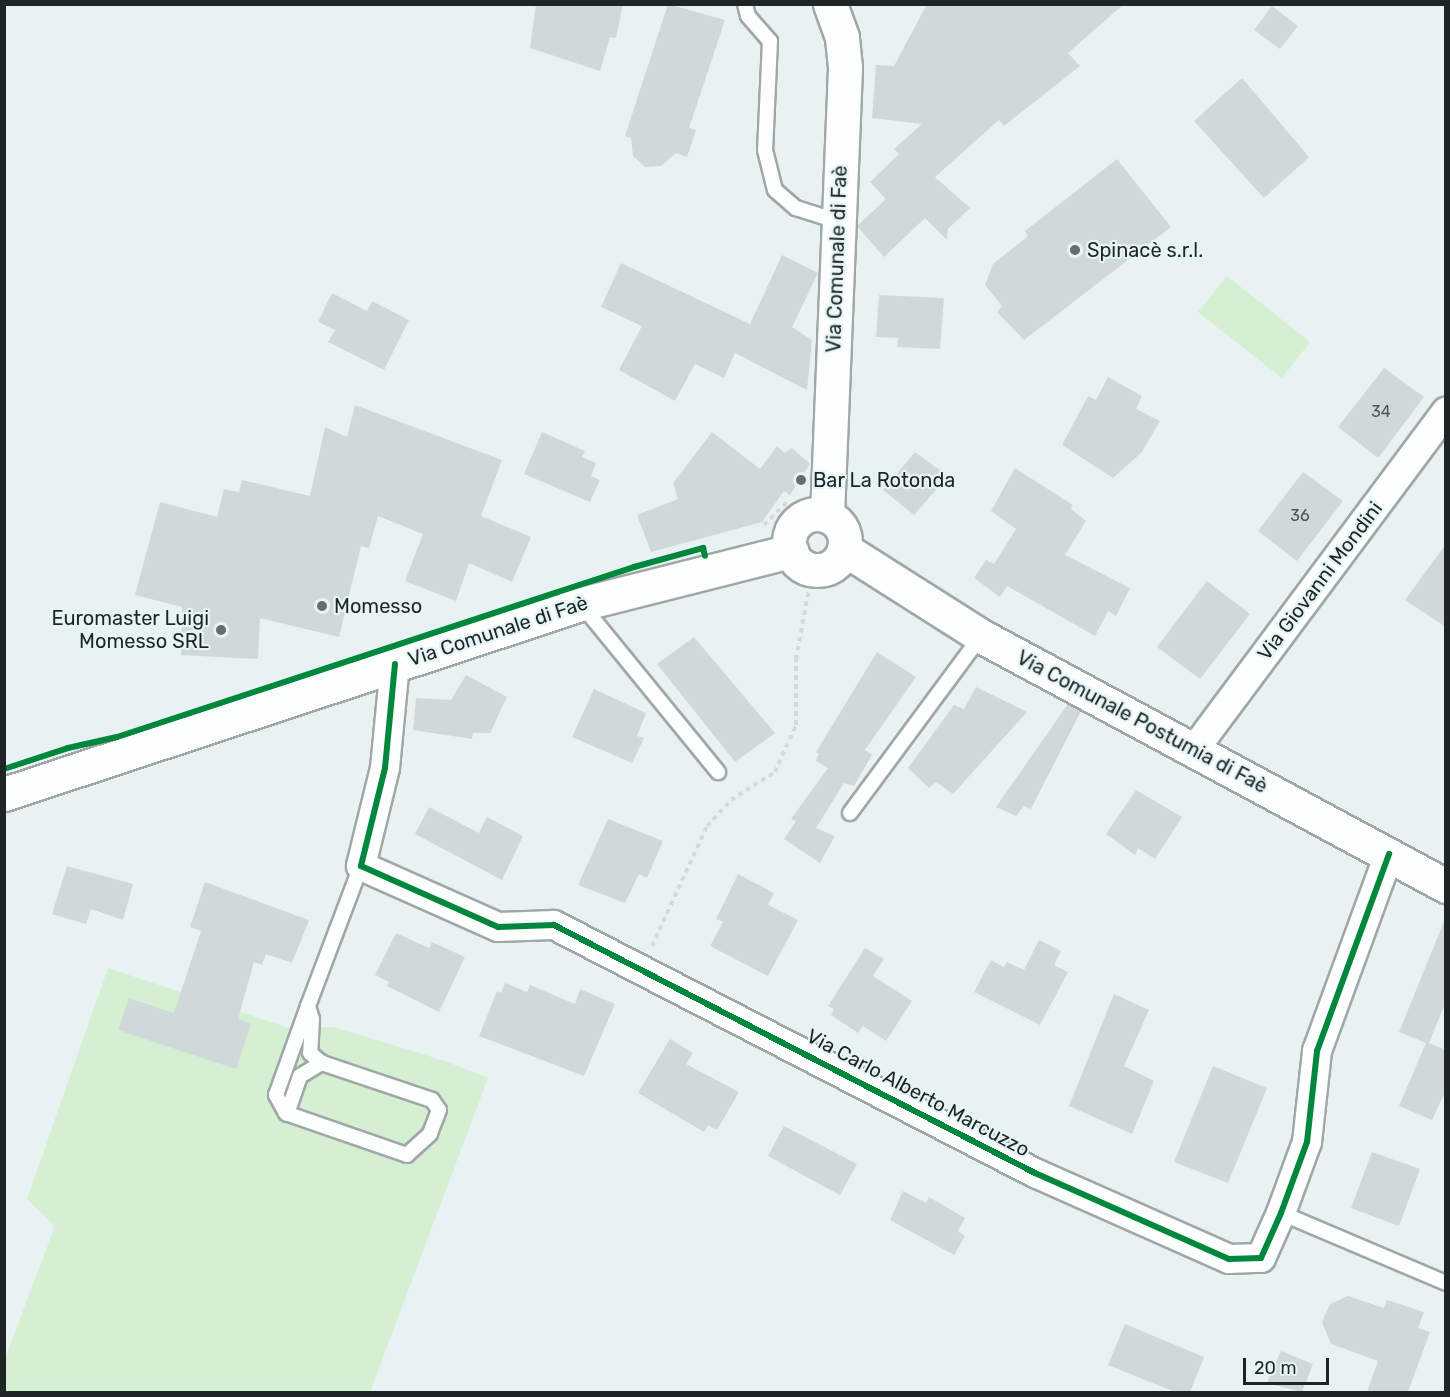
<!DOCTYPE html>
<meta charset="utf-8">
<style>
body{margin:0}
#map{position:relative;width:1450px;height:1397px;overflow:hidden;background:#e9f2f2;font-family:Rubik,sans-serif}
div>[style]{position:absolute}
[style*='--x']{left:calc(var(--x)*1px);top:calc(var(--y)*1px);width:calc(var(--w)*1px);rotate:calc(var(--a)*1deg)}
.green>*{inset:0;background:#d5efd2}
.building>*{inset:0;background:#d1d8d9}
.path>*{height:4px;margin-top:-2px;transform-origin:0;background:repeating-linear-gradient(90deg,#d7d9d9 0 4.5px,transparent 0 9px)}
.roads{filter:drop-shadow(2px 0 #a0a7a7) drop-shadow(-2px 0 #a0a7a7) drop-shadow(0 2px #a0a7a7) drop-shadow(0 -2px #a0a7a7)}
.service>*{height:14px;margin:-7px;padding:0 7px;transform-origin:7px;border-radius:7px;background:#fcfdfd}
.minor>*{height:28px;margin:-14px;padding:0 14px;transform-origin:14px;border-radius:14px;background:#fcfdfd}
.tertiary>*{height:33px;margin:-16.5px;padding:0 16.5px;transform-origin:16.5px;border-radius:16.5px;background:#fcfdfd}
.tertiary>.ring{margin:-16.5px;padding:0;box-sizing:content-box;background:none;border:33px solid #fcfdfd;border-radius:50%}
.cycleway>*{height:6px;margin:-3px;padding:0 3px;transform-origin:3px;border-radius:3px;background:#00873e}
.dots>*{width:16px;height:16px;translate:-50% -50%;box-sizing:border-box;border:3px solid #e5f5f6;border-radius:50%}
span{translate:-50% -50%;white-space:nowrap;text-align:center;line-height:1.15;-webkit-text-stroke:4.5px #e5f5f6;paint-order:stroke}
.number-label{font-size:16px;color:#4d5454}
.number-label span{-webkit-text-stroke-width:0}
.poi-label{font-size:20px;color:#1f2525}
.left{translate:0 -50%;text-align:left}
.right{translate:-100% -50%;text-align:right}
.street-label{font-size:20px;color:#1f2525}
.frame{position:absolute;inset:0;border:6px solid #1f2525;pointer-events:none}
.scale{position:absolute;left:1243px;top:1358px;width:86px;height:27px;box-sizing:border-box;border:3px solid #1f2525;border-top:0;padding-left:8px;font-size:18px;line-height:21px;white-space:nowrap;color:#1f2525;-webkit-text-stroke:4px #e5f5f6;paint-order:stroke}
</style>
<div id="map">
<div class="green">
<i style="clip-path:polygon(1227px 276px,1310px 342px,1282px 378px,1198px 312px)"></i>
<i style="clip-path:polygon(108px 968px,286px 1027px,334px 1027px,445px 1061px,488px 1078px,370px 1392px,5px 1392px,4px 1361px,55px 1226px,27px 1199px)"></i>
</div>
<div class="building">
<i style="clip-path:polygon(536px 4px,623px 4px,616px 38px,610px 37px,600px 71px,530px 48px)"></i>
<i style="clip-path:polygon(668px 4px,725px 20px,689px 128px,696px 130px,687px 157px,676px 153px,661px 166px,645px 167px,633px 156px,631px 138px,625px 136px)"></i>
<i style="clip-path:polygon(927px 4px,1124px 4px,1068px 53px,1080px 66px,1004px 126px,999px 120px,935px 177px,970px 208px,948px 229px,947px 240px,925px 218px,884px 257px,857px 226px,886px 199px,870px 182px,899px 154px,894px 149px,922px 124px,872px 118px,876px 65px,894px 66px)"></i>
<i style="clip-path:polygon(1272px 6px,1298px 26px,1280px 49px,1254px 30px)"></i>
<i style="clip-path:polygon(1242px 78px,1309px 157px,1264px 198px,1194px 121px)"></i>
<i style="clip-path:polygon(1117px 159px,1171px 227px,1024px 340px,997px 312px,1002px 306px,985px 285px,993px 264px,1028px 236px,1025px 231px)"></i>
<i style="clip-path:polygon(782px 255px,818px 273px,792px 327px,812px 340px,807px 390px,735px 353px,724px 378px,695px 364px,675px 401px,619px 370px,642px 326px,601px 307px,621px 263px,750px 324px)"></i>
<i style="clip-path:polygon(332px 293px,367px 311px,372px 301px,409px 320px,384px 370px,328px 342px,335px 330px,318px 322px)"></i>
<i style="clip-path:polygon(879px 295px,944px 298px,940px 349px,897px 347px,898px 338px,876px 337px)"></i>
<i style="clip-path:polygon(1384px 368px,1424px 397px,1378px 458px,1338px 427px)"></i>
<i style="clip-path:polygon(1108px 377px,1142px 396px,1136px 409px,1160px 421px,1142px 452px,1113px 478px,1062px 445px,1088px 396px,1096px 400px)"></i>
<i style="clip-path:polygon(355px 405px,502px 460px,481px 516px,531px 537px,512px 582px,469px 563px,456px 601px,405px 581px,423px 534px,378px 516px,369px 548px,361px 546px,339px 637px,260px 618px,258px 659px,181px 655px,182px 607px,135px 595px,160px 502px,217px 517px,224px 489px,239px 492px,242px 480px,310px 496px,325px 427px,347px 437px)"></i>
<i style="clip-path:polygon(542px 432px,585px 451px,582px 457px,596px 463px,591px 476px,600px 480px,590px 502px,524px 474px)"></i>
<i style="clip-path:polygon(712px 432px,760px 469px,777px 446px,785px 453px,792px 448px,810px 464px,790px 495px,784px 491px,762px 522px,651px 552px,637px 515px,678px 499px,673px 483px)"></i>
<i style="clip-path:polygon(915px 452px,948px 476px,914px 515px,883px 490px)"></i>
<i style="clip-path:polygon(1015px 468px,1073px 505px,1071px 509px,1086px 521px,1065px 555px,1130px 588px,1116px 616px,1108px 611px,1095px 636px,1007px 586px,1000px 597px,974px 578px,986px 560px,994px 564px,1016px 529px,991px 511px)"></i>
<i style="clip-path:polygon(1303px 472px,1343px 501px,1297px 561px,1258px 531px)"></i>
<i style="clip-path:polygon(1446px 544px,1446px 627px,1405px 600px)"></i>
<i style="clip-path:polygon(1207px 581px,1250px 614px,1200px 679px,1157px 647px)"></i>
<i style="clip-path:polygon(694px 637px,775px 733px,735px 762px,657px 664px)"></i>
<i style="clip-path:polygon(877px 652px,916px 677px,865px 750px,872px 755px,854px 786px,844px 783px,816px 828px,835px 836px,820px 863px,784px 839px,796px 821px,791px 819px,828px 768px,816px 761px,819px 754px,816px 752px)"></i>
<i style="clip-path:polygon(466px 675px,507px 697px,490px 733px,473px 733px,472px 739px,413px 730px,416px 698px,451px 700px)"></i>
<i style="clip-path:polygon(976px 687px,1027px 712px,953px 794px,936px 782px,929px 788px,908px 768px,954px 705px,964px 709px)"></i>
<i style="clip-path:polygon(594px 689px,646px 713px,637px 736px,644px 738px,632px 763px,572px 737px)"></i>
<i style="clip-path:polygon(1068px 704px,1081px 711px,1031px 809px,1024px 806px,1016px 816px,996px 807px)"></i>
<i style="clip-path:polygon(1136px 790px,1182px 817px,1155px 859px,1138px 848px,1135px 855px,1106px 834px)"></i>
<i style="clip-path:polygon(429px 807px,479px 833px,487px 817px,523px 836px,502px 880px,415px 834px)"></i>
<i style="clip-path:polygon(608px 819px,663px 841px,647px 878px,639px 874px,625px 903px,578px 885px)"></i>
<i style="clip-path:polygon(67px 866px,133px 884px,123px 920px,91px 909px,86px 924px,52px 914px)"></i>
<i style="clip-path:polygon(738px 874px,774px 893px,768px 905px,798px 920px,768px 976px,710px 946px,723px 922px,716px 919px)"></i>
<i style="clip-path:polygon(205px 882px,309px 920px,292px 963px,266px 954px,262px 965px,254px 962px,238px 1019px,251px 1024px,236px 1069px,118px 1030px,129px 998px,174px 1013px,201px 931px,190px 927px)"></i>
<i style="clip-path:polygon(1445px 919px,1446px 1001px,1429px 1043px,1446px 1050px,1446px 1090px,1432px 1120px,1399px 1106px,1426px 1043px,1399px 1032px)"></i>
<i style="clip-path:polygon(396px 933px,429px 948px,432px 942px,465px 957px,439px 1012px,387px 986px,389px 982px,375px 975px)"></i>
<i style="clip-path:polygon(1039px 940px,1061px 951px,1054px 965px,1068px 972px,1040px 1025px,974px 992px,991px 960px,1004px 967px,1007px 962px,1024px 970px)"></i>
<i style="clip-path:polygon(865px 948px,884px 959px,873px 976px,912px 1001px,886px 1041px,863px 1026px,858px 1033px,831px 1015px,834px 1009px,828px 1006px)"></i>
<i style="clip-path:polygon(505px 983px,527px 992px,530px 985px,575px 1004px,580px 989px,615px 1004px,584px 1076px,479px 1036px,497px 991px,501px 993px)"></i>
<i style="clip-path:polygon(1114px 994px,1149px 1010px,1124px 1066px,1154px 1081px,1132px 1134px,1069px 1106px)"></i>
<i style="clip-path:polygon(670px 1039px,693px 1053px,686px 1064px,739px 1092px,717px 1130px,708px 1125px,704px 1132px,638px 1093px)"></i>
<i style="clip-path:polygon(1213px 1066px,1267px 1088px,1228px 1183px,1174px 1162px)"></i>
<i style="clip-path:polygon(784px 1126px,857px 1164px,840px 1195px,768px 1156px)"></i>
<i style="clip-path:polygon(1372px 1152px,1420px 1169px,1399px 1226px,1351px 1208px)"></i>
<i style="clip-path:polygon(903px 1191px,926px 1203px,929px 1197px,965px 1218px,958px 1231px,965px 1236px,954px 1255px,890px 1220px)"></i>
<i style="clip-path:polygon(1348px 1296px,1384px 1308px,1387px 1300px,1424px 1312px,1418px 1328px,1430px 1332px,1408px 1392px,1367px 1392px,1378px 1361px,1331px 1344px,1322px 1322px,1330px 1304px)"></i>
<i style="clip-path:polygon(1125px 1324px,1204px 1357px,1190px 1392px,1175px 1392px,1108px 1365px)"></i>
<i style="clip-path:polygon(1281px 1351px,1313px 1364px,1302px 1392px,1267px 1383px)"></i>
</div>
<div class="path">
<i style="--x:764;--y:525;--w:35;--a:-45"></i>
<i style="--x:652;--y:946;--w:132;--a:-65.4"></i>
<i style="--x:707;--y:826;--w:35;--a:-47"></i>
<i style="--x:731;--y:800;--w:52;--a:-32.5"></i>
<i style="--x:775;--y:772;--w:51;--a:-65.9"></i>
<i style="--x:796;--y:725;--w:66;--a:-90"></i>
<i style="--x:796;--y:659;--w:87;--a:-79.5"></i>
</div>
<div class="roads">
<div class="service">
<i style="--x:745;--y:4;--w:12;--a:76"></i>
<i style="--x:748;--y:16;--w:33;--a:49"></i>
<i style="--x:770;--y:41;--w:109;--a:92.6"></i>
<i style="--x:765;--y:150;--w:41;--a:76"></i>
<i style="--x:775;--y:190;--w:28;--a:41"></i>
<i style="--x:796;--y:208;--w:43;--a:17.6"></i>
<i style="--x:581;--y:604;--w:217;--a:50.8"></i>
<i style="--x:850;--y:813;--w:220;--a:-53.5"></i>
<i style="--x:308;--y:1006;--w:14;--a:73"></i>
<i style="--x:312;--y:1019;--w:34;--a:93"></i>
<i style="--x:310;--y:1053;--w:16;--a:40"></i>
<i style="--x:322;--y:1063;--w:116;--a:18.6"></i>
<i style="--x:432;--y:1100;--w:12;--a:55"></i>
<i style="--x:439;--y:1110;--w:26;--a:111"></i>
<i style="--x:430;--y:1134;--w:31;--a:138"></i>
<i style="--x:407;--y:1155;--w:128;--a:-160.9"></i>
<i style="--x:286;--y:1113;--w:21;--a:-119"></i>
<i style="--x:276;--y:1095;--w:95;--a:-70.2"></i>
<i style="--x:308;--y:1006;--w:150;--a:-69.3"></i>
<i style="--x:287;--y:1114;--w:40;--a:-71.1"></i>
<i style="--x:300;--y:1076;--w:26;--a:-31"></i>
<i style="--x:1281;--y:1213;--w:179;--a:23"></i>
</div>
<div class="minor">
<i style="--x:395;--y:664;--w:104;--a:95.5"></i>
<i style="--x:385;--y:768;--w:101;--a:103.8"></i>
<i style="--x:361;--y:866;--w:150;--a:24"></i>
<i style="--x:498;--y:927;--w:56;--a:-2"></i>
<i style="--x:554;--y:925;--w:541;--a:27.28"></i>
<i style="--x:1035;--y:1173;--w:212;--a:23.9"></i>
<i style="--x:1229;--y:1259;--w:32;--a:-2"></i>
<i style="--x:1261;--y:1258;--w:49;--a:-66"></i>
<i style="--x:1281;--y:1213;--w:76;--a:-69.9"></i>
<i style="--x:1307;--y:1142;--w:92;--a:-83.7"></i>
<i style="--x:1317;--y:1051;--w:210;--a:-69.9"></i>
<i style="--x:1194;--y:750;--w:422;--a:-53.3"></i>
</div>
<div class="tertiary">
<i class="ring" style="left:789px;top:514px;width:23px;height:23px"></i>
<i style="--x:827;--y:516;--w:449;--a:-87.7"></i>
<i style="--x:845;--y:67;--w:30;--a:-96"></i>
<i style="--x:842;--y:37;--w:35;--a:-110"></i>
<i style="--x:844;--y:549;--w:162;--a:32.4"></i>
<i style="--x:981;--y:636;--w:528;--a:28.26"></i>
<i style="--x:4;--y:794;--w:607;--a:-18.23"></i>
<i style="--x:581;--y:604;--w:217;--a:-14.2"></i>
</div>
</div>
<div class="cycleway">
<i style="--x:395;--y:664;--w:104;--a:95.5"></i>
<i style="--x:385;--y:768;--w:101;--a:103.8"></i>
<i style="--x:361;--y:866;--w:150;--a:24"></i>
<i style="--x:498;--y:927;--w:56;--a:-2"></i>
<i style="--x:554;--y:925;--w:541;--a:27.28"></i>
<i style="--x:1035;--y:1173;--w:212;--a:23.9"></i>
<i style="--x:1229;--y:1259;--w:32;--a:-2"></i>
<i style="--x:1261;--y:1258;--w:49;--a:-66"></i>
<i style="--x:1281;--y:1213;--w:76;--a:-69.9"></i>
<i style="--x:1307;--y:1142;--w:92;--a:-83.7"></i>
<i style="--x:1317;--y:1051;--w:210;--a:-69.9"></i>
<i style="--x:4;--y:769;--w:67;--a:-18.2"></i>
<i style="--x:68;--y:748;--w:50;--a:-12.7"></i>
<i style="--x:117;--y:737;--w:544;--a:-18.2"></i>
<i style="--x:634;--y:567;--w:72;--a:-15.4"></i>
<i style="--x:703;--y:548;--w:8;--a:76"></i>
</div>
<div class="dots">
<i style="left:1075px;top:250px;background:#666d6d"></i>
<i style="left:801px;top:480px;background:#666d6d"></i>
<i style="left:322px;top:606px;background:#666d6d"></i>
<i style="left:221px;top:630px;background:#666d6d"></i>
</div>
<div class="number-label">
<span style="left:1381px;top:412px">34</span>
<span style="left:1300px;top:516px">36</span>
</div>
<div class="poi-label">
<span class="left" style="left:1087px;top:250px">Spinacè s.r.l.</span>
<span class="left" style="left:813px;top:480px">Bar La Rotonda</span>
<span class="left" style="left:334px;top:606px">Momesso</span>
<span class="right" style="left:209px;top:630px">Euromaster Luigi<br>Momesso SRL</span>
</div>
<div class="street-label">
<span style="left:837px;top:259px;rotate:-88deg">Via Comunale di Faè</span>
<span style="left:1320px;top:581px;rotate:-53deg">Via Giovanni Mondini</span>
<span style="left:498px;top:631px;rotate:-18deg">Via Comunale di Faè</span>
<span style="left:1142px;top:722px;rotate:28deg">Via Comunale Postumia di Faè</span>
<span style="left:918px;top:1093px;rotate:28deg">Via Carlo Alberto Marcuzzo</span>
</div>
<div class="frame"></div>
<div class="scale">20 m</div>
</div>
